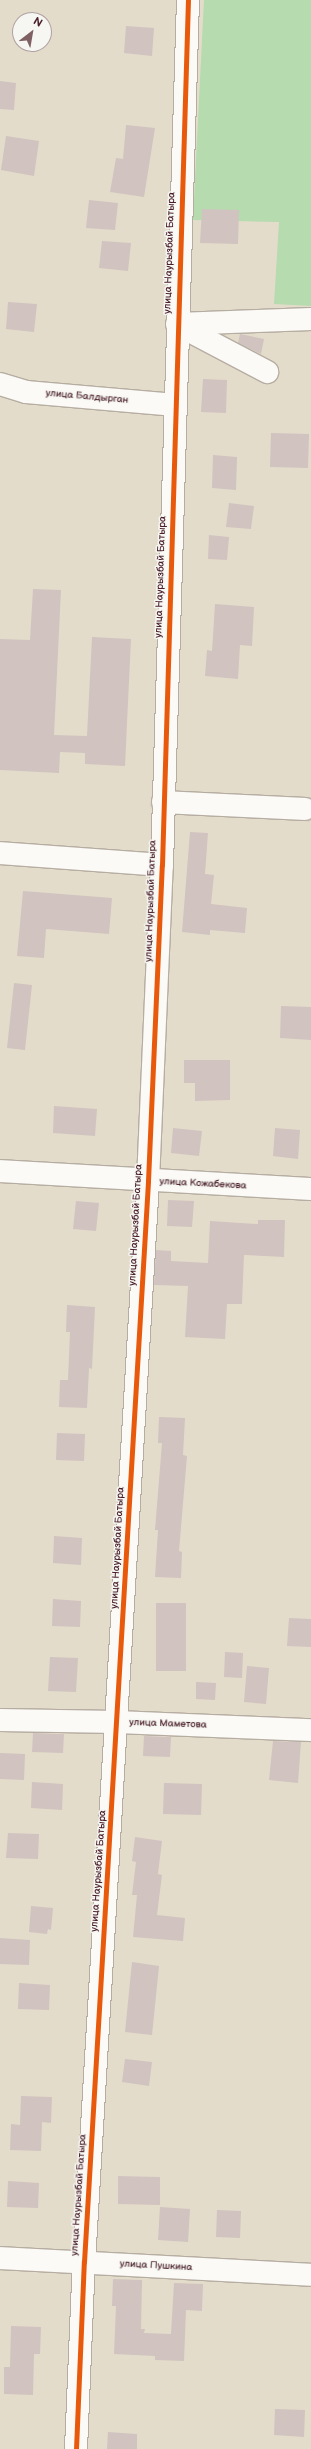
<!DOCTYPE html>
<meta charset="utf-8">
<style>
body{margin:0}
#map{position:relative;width:311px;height:2449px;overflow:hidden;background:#e4dcca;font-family:"Balsamiq Sans",sans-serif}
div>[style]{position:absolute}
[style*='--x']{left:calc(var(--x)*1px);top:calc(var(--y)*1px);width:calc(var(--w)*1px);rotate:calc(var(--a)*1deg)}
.green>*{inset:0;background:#b5dbae}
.building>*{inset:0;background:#d1c3c0}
.roads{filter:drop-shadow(1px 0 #b6ada2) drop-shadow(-1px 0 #b6ada2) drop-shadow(0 1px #b6ada2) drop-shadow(0 -1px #b6ada2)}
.minor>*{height:22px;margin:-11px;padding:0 11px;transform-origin:11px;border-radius:11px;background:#fbfaf7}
.major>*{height:22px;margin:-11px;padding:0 11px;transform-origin:11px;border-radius:11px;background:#fbfaf7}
.cycleway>*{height:5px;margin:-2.5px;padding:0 2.5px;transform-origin:2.5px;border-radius:2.5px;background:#e8590c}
span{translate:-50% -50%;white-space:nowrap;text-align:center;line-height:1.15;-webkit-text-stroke:3px #f6f6f2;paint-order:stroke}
.street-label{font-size:10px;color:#4a1f2b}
.north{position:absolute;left:12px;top:12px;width:40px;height:40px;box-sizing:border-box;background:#f6f6f2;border:1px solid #b1a0a2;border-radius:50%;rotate:31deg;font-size:11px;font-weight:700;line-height:16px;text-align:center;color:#4a1f2b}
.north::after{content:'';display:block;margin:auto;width:14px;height:18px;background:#806163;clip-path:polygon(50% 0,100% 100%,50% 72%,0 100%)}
</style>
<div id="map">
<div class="green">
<i style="clip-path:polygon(204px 0,311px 0,311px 306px,274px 304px,279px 222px,193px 220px)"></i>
</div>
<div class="building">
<i style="clip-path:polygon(126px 26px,154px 28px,152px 56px,124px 53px)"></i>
<i style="clip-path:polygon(0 81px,16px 83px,14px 110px,0 109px)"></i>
<i style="clip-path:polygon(126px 125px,155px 128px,144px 197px,110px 192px,116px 158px,123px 159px)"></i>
<i style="clip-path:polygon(6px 136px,39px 141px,34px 176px,1px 170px)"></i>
<i style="clip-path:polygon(89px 200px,118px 203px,115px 230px,86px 228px)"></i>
<i style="clip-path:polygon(202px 209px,239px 210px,238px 244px,200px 243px)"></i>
<i style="clip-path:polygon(102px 241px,131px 243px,128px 271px,99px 268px)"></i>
<i style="clip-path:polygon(8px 302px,37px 304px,34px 332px,6px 329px)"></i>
<i style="clip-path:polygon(240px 334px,264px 339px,261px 354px,238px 343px)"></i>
<i style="clip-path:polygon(203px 379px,227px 380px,226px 413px,201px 412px)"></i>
<i style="clip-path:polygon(271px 433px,309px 434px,308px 468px,270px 467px)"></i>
<i style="clip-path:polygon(213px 455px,237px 457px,236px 490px,212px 488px)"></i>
<i style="clip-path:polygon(229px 503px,254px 506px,251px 529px,226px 527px)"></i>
<i style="clip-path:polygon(209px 535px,229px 537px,227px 560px,208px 559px)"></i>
<i style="clip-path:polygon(33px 589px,61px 590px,54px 735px,87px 736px,92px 637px,131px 639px,125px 766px,85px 764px,85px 753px,60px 752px,59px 773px,0 770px,0 639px,30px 640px)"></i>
<i style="clip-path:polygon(215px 604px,254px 607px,252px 646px,240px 645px,238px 679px,205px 676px,207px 650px,212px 651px)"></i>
<i style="clip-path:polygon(190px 832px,208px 833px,205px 874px,214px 875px,211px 904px,247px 908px,245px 933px,210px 930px,210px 935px,182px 932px)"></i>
<i style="clip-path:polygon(23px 891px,112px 898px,109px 934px,46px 929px,44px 958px,17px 956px)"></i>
<i style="clip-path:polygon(14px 983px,32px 985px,25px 1050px,7px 1048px)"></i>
<i style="clip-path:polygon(281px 1006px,311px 1007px,311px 1040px,280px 1038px)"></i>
<i style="clip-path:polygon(184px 1060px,230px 1060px,230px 1100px,195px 1101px,195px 1083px,184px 1083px)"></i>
<i style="clip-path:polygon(54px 1106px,97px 1109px,95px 1136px,53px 1133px)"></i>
<i style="clip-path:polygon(173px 1128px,202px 1131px,199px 1156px,171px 1153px)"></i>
<i style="clip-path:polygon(275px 1128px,300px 1130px,298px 1159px,273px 1156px)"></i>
<i style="clip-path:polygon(168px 1200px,194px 1201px,192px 1227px,167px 1226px)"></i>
<i style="clip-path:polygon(76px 1201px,99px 1203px,96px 1231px,73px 1229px)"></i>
<i style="clip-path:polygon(258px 1220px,285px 1220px,284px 1257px,244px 1255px,242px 1304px,227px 1304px,225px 1339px,185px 1337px,188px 1286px,154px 1285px,156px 1250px,171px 1251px,171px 1261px,208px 1263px,210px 1221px,258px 1224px)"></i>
<i style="clip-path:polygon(67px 1305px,95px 1307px,92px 1369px,89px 1368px,87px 1408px,59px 1407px,60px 1380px,68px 1380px,70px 1332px,66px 1332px)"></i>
<i style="clip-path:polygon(159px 1417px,185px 1418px,183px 1455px,187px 1456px,179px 1551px,182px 1552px,181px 1578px,155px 1577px,158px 1530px,155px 1530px,162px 1443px,158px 1443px)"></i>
<i style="clip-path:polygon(57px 1433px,85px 1434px,84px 1461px,56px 1460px)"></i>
<i style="clip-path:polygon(54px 1536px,82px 1538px,81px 1565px,53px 1563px)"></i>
<i style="clip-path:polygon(53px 1599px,81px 1601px,80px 1627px,52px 1626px)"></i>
<i style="clip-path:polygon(156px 1603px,186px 1603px,186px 1671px,156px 1671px)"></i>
<i style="clip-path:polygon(289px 1618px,311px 1619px,311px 1647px,287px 1646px)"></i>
<i style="clip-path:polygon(225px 1652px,243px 1653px,242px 1678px,224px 1677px)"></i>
<i style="clip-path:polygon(50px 1657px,78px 1658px,76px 1692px,48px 1691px)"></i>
<i style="clip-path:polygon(247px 1666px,269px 1668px,266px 1704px,244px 1702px)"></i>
<i style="clip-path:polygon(196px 1682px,216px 1683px,215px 1700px,196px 1699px)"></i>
<i style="clip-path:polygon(33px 1733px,64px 1734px,63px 1753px,32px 1752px)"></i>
<i style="clip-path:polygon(144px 1736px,171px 1737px,170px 1757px,143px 1756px)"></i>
<i style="clip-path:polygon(273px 1741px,301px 1742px,298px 1783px,269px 1780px)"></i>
<i style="clip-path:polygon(0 1753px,25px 1754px,24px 1780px,0 1779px)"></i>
<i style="clip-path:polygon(32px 1782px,63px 1784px,62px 1810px,31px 1808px)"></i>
<i style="clip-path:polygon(164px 1783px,202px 1784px,201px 1815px,163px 1814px)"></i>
<i style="clip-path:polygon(8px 1833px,39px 1834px,38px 1859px,6px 1858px)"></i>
<i style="clip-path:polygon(135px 1837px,162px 1841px,158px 1874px,162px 1875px,157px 1915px,185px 1918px,183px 1941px,133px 1937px,137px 1895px,132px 1895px,136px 1862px,132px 1861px)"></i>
<i style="clip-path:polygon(31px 1906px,53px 1908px,51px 1930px,48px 1929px,47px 1934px,29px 1932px)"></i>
<i style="clip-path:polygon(0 1938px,30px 1940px,29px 1965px,0 1964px)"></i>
<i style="clip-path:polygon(132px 1962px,159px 1966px,152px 2035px,125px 2032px)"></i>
<i style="clip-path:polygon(19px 1983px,50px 1985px,49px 2010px,18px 2009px)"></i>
<i style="clip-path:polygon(125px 2059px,152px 2062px,149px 2086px,122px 2082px)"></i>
<i style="clip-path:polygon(21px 2096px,52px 2097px,51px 2123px,42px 2122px,41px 2151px,10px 2150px,11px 2124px,20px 2125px)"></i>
<i style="clip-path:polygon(118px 2176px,160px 2177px,160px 2205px,118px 2204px)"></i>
<i style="clip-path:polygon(8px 2181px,39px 2183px,38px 2208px,7px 2207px)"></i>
<i style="clip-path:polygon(160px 2207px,190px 2209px,188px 2242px,158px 2240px)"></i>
<i style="clip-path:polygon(217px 2210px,241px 2211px,240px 2238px,216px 2237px)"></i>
<i style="clip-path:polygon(113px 2279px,142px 2280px,141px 2329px,145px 2329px,144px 2333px,171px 2334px,174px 2283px,203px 2284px,202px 2311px,186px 2310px,184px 2361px,155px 2360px,155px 2356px,114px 2354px,116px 2306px,112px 2306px)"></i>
<i style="clip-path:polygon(11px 2326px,41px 2327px,40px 2354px,34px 2354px,33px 2395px,4px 2394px,4px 2367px,10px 2367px)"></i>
<i style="clip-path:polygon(275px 2409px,305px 2410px,304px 2437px,274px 2435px)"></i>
<i style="clip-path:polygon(108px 2432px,137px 2434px,137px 2449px,107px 2449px)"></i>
</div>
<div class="roads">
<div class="minor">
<i style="--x:177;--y:324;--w:134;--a:-2.1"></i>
<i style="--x:178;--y:325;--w:101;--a:27.8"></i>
<i style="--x:0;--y:384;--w:27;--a:17"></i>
<i style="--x:26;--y:392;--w:150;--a:5"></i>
<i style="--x:163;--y:802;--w:142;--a:2.8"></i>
<i style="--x:0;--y:853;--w:162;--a:4.2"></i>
<i style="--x:0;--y:1720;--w:117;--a:1"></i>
<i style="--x:117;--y:1722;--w:194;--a:2.4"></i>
<i style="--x:0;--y:2258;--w:311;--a:3.1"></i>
<i style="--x:76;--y:2449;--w:187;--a:-87.6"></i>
<i style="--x:84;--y:2262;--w:1083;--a:-86.61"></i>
<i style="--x:148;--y:1181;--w:316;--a:-87.5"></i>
<i style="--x:162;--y:865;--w:865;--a:-88.28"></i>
</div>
<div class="major">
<i style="--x:0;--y:1171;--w:312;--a:3.3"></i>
</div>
</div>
<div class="cycleway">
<i style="--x:76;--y:2449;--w:187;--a:-87.6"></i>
<i style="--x:84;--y:2262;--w:1083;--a:-86.61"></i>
<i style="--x:148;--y:1181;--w:316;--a:-87.5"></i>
<i style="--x:162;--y:865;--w:865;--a:-88.28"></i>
</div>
<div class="street-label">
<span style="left:170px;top:253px;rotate:-88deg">улица Наурызбай Батыра</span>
<span style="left:87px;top:397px;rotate:5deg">улица Балдырган</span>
<span style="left:161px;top:577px;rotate:-88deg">улица Наурызбай Батыра</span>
<span style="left:151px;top:901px;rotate:-88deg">улица Наурызбай Батыра</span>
<span style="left:203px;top:1184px;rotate:3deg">улица Кожабекова</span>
<span style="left:136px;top:1225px;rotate:-87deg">улица Наурызбай Батыра</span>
<span style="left:118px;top:1548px;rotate:-87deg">улица Наурызбай Батыра</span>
<span style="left:168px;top:1724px;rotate:2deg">улица Маметова</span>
<span style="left:99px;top:1871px;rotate:-86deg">улица Наурызбай Батыра</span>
<span style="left:79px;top:2195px;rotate:-86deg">улица Наурызбай Батыра</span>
<span style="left:156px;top:2266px;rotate:3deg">улица Пушкина</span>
</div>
<div class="north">N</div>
</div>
